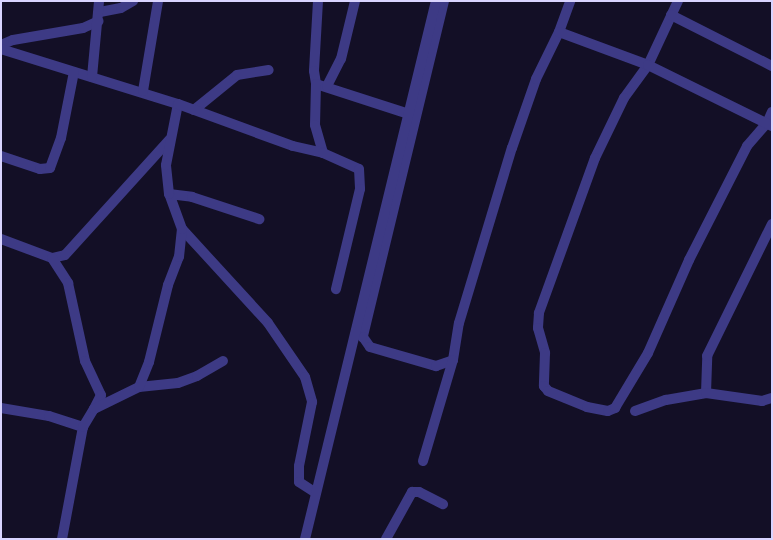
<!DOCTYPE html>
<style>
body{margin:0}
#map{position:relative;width:773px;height:540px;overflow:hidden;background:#130f26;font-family:"Noto Sans",sans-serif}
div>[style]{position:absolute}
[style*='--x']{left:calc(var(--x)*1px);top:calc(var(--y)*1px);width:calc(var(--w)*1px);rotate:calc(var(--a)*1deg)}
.minor>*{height:10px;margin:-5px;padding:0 5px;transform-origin:5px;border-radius:5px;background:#3d3a85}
span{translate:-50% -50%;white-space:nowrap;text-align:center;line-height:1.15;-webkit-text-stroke:3px #130f26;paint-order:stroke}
.frame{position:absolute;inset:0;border:2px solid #d9d4ff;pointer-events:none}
</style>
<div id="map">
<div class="minor">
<i style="--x:318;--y:1;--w:70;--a:93.3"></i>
<i style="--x:314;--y:71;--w:13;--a:81"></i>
<i style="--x:316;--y:84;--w:98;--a:17.9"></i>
<i style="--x:444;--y:1;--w:346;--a:103.6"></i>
<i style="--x:363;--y:337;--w:12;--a:55"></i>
<i style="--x:370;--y:347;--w:69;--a:16.1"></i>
<i style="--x:436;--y:366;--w:18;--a:-19"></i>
<i style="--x:453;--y:360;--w:37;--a:-81"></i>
<i style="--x:459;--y:323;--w:183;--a:-73.2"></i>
<i style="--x:512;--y:148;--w:73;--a:-70.8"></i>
<i style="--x:536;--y:79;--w:52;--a:-63.9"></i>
<i style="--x:559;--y:32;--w:33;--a:-70"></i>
<i style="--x:678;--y:1;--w:71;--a:115.1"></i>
<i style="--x:648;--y:65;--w:41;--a:126"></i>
<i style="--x:624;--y:98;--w:67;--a:115.8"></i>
<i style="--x:595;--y:158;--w:165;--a:109.9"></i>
<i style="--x:539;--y:313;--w:15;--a:94"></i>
<i style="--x:538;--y:328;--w:26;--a:74"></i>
<i style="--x:545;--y:353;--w:33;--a:92"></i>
<i style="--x:544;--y:386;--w:6;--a:51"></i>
<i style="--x:548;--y:391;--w:42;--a:22.3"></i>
<i style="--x:587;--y:407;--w:21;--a:11"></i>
<i style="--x:608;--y:411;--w:8;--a:-23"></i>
<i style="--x:615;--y:408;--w:64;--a:-59"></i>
<i style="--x:648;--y:353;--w:102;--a:-66.2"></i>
<i style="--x:689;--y:260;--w:128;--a:-63"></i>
<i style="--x:747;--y:146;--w:30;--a:-49"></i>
<i style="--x:767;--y:123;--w:12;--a:-66"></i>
<i style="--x:100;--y:12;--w:21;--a:-11"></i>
<i style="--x:121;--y:8;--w:14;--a:-30"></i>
<i style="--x:671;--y:15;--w:113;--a:26.8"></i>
<i style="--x:559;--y:32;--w:95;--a:20.3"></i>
<i style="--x:648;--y:65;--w:138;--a:26.2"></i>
<i style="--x:1;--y:45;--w:13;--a:-23"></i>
<i style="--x:13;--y:40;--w:71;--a:-9.7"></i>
<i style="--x:83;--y:28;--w:17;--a:-24"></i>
<i style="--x:1;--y:49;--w:185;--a:17.3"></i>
<i style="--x:92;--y:77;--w:76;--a:-84.7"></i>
<i style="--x:316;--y:84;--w:41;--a:91.4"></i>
<i style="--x:315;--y:125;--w:29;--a:74"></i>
<i style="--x:327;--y:86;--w:30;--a:-63"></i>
<i style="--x:341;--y:59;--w:60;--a:-76.4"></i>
<i style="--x:143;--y:91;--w:91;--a:-80.5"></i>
<i style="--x:194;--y:110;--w:55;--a:-39.1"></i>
<i style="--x:237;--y:75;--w:32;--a:-9"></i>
<i style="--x:1;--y:156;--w:41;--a:18.4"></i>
<i style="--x:40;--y:169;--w:10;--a:-6"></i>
<i style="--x:50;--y:168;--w:32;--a:-70"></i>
<i style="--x:61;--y:138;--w:67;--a:-78.9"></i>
<i style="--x:169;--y:194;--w:23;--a:7"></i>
<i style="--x:192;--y:197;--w:71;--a:18.2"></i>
<i style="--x:182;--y:229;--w:127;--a:47.5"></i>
<i style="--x:268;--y:323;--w:65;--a:55.6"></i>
<i style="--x:305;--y:377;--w:26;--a:74"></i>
<i style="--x:312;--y:402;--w:65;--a:101.5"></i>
<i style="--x:299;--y:466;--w:16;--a:90"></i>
<i style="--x:299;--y:482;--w:20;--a:33"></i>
<i style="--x:1;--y:239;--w:54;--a:20.4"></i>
<i style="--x:52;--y:258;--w:13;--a:-13"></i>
<i style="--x:65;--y:255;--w:156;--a:-47.8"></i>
<i style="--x:52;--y:258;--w:30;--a:57"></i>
<i style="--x:68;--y:283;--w:80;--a:77.7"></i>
<i style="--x:85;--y:361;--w:38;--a:65"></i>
<i style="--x:101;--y:395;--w:16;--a:117"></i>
<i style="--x:139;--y:387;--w:39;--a:-6"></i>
<i style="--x:178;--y:383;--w:20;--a:-20"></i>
<i style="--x:197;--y:376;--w:30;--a:-30"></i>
<i style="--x:706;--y:393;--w:37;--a:-88"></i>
<i style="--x:707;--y:356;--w:147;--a:-63.8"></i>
<i style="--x:1;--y:408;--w:49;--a:9.5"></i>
<i style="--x:49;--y:416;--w:36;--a:18"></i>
<i style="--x:635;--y:411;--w:33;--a:-20"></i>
<i style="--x:666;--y:400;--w:41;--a:-9.9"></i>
<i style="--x:706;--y:393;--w:57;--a:8.1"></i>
<i style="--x:762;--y:401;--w:10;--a:-17"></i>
<i style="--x:423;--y:461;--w:105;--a:-73.5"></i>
<i style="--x:62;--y:539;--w:114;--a:-79.4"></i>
<i style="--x:83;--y:427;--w:21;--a:-59"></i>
<i style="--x:94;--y:409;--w:50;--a:-26.1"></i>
<i style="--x:139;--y:387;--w:27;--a:-68"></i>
<i style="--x:149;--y:362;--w:79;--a:-76.1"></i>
<i style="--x:168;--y:285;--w:30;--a:-69"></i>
<i style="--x:179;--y:257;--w:28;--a:-84"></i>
<i style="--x:182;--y:229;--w:37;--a:-110"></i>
<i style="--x:169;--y:194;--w:29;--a:-96"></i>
<i style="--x:166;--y:165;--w:62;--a:-78.9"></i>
<i style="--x:178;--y:104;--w:122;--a:20.1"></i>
<i style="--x:293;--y:146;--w:31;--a:13"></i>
<i style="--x:323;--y:153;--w:39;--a:24"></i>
<i style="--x:359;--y:169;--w:20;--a:87"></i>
<i style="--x:360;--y:189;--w:103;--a:103.5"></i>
<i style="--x:305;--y:539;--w:554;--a:-76.32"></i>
<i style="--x:386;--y:539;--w:54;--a:-61"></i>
<i style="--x:412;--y:492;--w:7;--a:0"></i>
<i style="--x:419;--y:492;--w:27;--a:27"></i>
</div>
<div class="frame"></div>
</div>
